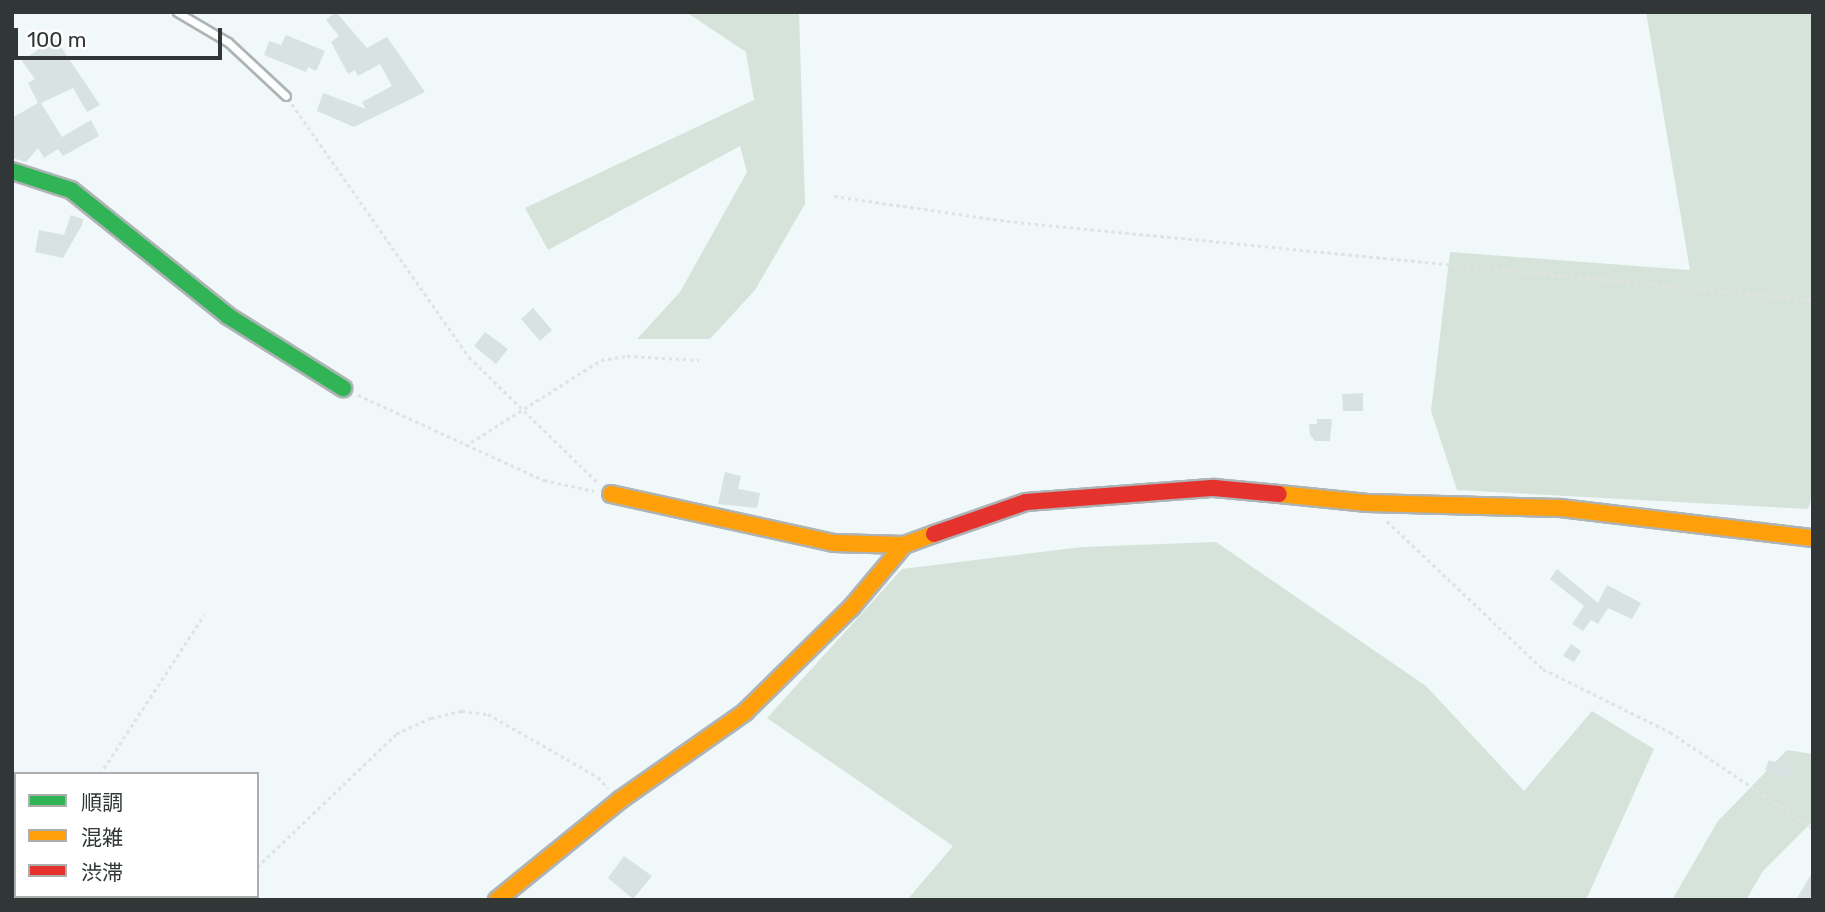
<!DOCTYPE html>
<meta charset="utf-8">
<style>
body{margin:0}
#map{position:relative;width:1825px;height:912px;overflow:hidden;background:#f0f8fa;font-family:Rubik,"Noto Sans JP",sans-serif}
div>[style]{position:absolute}
[style*='--x']{left:calc(var(--x)*1px);top:calc(var(--y)*1px);width:calc(var(--w)*1px);rotate:calc(var(--a)*1deg)}
.green>*{inset:0;background:#d6e3da}
.building>*{inset:0;background:#d8e3e1}
.path>*{height:2.5px;margin-top:-1.25px;transform-origin:0;background:repeating-linear-gradient(90deg,#e1e3e3 0 3.5px,transparent 0 7px)}
.roads{filter:drop-shadow(2px 0 #aeb4b5) drop-shadow(-2px 0 #aeb4b5) drop-shadow(0 2px #aeb4b5) drop-shadow(0 -2px #aeb4b5)}
.lane>*{height:7px;margin:-3.5px;padding:0 3.5px;transform-origin:3.5px;border-radius:3.5px;background:#fdfefe}
.fast>*{height:16px;margin:-8px;padding:0 8px;transform-origin:8px;border-radius:8px;background:#30b455}
.slow>*{height:16px;margin:-8px;padding:0 8px;transform-origin:8px;border-radius:8px;background:#ff9f0a}
.jam>*{height:16px;margin:-8px;padding:0 8px;transform-origin:8px;border-radius:8px;background:#e5322d}
span{translate:-50% -50%;white-space:nowrap;text-align:center;line-height:1.15;-webkit-text-stroke:6px #fff;paint-order:stroke}
.frame{position:absolute;inset:0;border:14px solid #313637;pointer-events:none}
.legend{position:absolute;left:14px;top:772px;width:245px;height:126px;box-sizing:border-box;background:#fff;border:2px solid #adafaf;margin:0;padding:9px 12px;list-style:none;font-size:21px;color:#313637}
.legend li{display:flex;align-items:center;gap:14px;height:35px}
.legend b{width:35px;border:2px solid #adafaf}
.scale{position:absolute;left:14px;top:28px;width:208px;height:32px;box-sizing:border-box;border:4px solid #313637;border-top:0;padding-left:9px;font-size:21px;line-height:24px;white-space:nowrap;color:#313637;-webkit-text-stroke:5px #fff;paint-order:stroke}
</style>
<div id="map">
<div class="green">
<i style="clip-path:polygon(686px 12px,799px 12px,805px 204px,755px 290px,710px 339px,637px 339px,680px 292px,747px 172px,740px 146px,548px 250px,525px 208px,754px 100px,746px 52px)"></i>
<i style="clip-path:polygon(1646px 12px,1813px 12px,1813px 495px,1808px 509px,1457px 490px,1431px 411px,1450px 252px,1690px 270px)"></i>
<i style="clip-path:polygon(1216px 542px,1426px 686px,1524px 791px,1592px 711px,1654px 749px,1586px 900px,907px 900px,953px 846px,767px 718px,902px 569px,1082px 547px)"></i>
<i style="clip-path:polygon(1787px 750px,1813px 754px,1813px 821px,1763px 871px,1746px 900px,1672px 900px,1718px 821px)"></i>
</div>
<div class="building">
<i style="clip-path:polygon(336px 12px,367px 48px,387px 37px,425px 92px,354px 127px,317px 111px,323px 93px,366px 109px,362px 102px,392px 86px,380px 64px,358px 76px,355px 70px,348px 74px,331px 42px,339px 36px,326px 20px)"></i>
<i style="clip-path:polygon(286px 35px,325px 51px,316px 71px,308px 67px,306px 72px,264px 55px,269px 41px,281px 45px)"></i>
<i style="clip-path:polygon(55px 38px,100px 105px,87px 112px,73px 88px,41px 103px,62px 137px,91px 120px,99px 136px,63px 156px,58px 149px,44px 158px,38px 148px,26px 162px,12px 158px,12px 118px,38px 103px,28px 83px,35px 79px,22px 61px)"></i>
<i style="clip-path:polygon(71px 215px,83px 219px,82px 225px,63px 258px,35px 252px,39px 230px,64px 235px)"></i>
<i style="clip-path:polygon(533px 308px,552px 330px,540px 341px,521px 319px)"></i>
<i style="clip-path:polygon(485px 332px,508px 349px,496px 364px,474px 346px)"></i>
<i style="clip-path:polygon(1363px 393px,1363px 411px,1343px 411px,1342px 394px)"></i>
<i style="clip-path:polygon(1317px 419px,1332px 419px,1330px 441px,1315px 441px,1310px 435px,1309px 424px,1317px 424px)"></i>
<i style="clip-path:polygon(725px 472px,741px 476px,738px 489px,760px 493px,757px 508px,718px 504px)"></i>
<i style="clip-path:polygon(1557px 569px,1598px 603px,1607px 585px,1641px 603px,1632px 619px,1608px 608px,1598px 624px,1591px 620px,1583px 631px,1572px 624px,1584px 606px,1550px 579px)"></i>
<i style="clip-path:polygon(1571px 644px,1581px 651px,1574px 662px,1563px 656px)"></i>
<i style="clip-path:polygon(1780px 758px,1795px 764px,1789px 780px,1765px 770px,1769px 760px,1778px 763px)"></i>
<i style="clip-path:polygon(624px 856px,652px 876px,633px 899px,608px 878px)"></i>
<i style="clip-path:polygon(1813px 871px,1813px 900px,1796px 900px)"></i>
</div>
<div class="path">
<i style="--x:292;--y:104;--w:309;--a:55"></i>
<i style="--x:469;--y:357;--w:182;--a:44.3"></i>
<i style="--x:834;--y:196;--w:175;--a:8.2"></i>
<i style="--x:1007;--y:221;--w:810;--a:5.6"></i>
<i style="--x:358;--y:395;--w:205;--a:24.6"></i>
<i style="--x:544;--y:480;--w:51;--a:12.4"></i>
<i style="--x:465;--y:446;--w:161;--a:-32.3"></i>
<i style="--x:601;--y:360;--w:26;--a:-9"></i>
<i style="--x:627;--y:356;--w:72;--a:3.2"></i>
<i style="--x:1387;--y:521;--w:215;--a:43.5"></i>
<i style="--x:1543;--y:669;--w:142;--a:26.4"></i>
<i style="--x:1670;--y:732;--w:172;--a:33.9"></i>
<i style="--x:100;--y:774;--w:190;--a:-56.8"></i>
<i style="--x:257;--y:867;--w:192;--a:-43.7"></i>
<i style="--x:396;--y:734;--w:38;--a:-25"></i>
<i style="--x:431;--y:718;--w:32;--a:-13"></i>
<i style="--x:462;--y:711;--w:26;--a:7"></i>
<i style="--x:488;--y:714;--w:127;--a:29.8"></i>
<i style="--x:598;--y:777;--w:15;--a:48"></i>
<i style="--x:12;--y:893;--w:6;--a:-45"></i>
<i style="--x:221;--y:900;--w:5;--a:-53"></i>
</div>
<div class="roads">
<div class="lane">
<i style="--x:177;--y:12;--w:59;--a:30.5"></i>
<i style="--x:228;--y:42;--w:79;--a:43"></i>
</div>
<div class="fast">
<i style="--x:12;--y:171;--w:62;--a:17.9"></i>
<i style="--x:71;--y:190;--w:201;--a:38.7"></i>
<i style="--x:228;--y:316;--w:136;--a:32.1"></i>
</div>
<div class="slow">
<i style="--x:611;--y:494;--w:228;--a:12.4"></i>
<i style="--x:834;--y:543;--w:70;--a:1.6"></i>
<i style="--x:904;--y:545;--w:32;--a:-20"></i>
<i style="--x:1279;--y:494;--w:89;--a:5.8"></i>
<i style="--x:1368;--y:503;--w:192;--a:1.5"></i>
<i style="--x:1560;--y:508;--w:255;--a:6.8"></i>
<i style="--x:497;--y:900;--w:159;--a:-39.1"></i>
<i style="--x:620;--y:800;--w:153;--a:-35.1"></i>
<i style="--x:745;--y:712;--w:148;--a:-44.5"></i>
<i style="--x:851;--y:608;--w:82;--a:-49.9"></i>
</div>
<div class="jam">
<i style="--x:934;--y:534;--w:97;--a:-19.2"></i>
<i style="--x:1026;--y:502;--w:189;--a:-4.3"></i>
<i style="--x:1214;--y:488;--w:65;--a:5.3"></i>
</div>
</div>
<div class="frame"></div>
<ul class="legend">
<li><b style="height:9px;background:#30b455"></b>順調</li>
<li><b style="height:9px;background:#ff9f0a"></b>混雑</li>
<li><b style="height:9px;background:#e5322d"></b>渋滞</li>
</ul>
<div class="scale">100 m</div>
</div>
